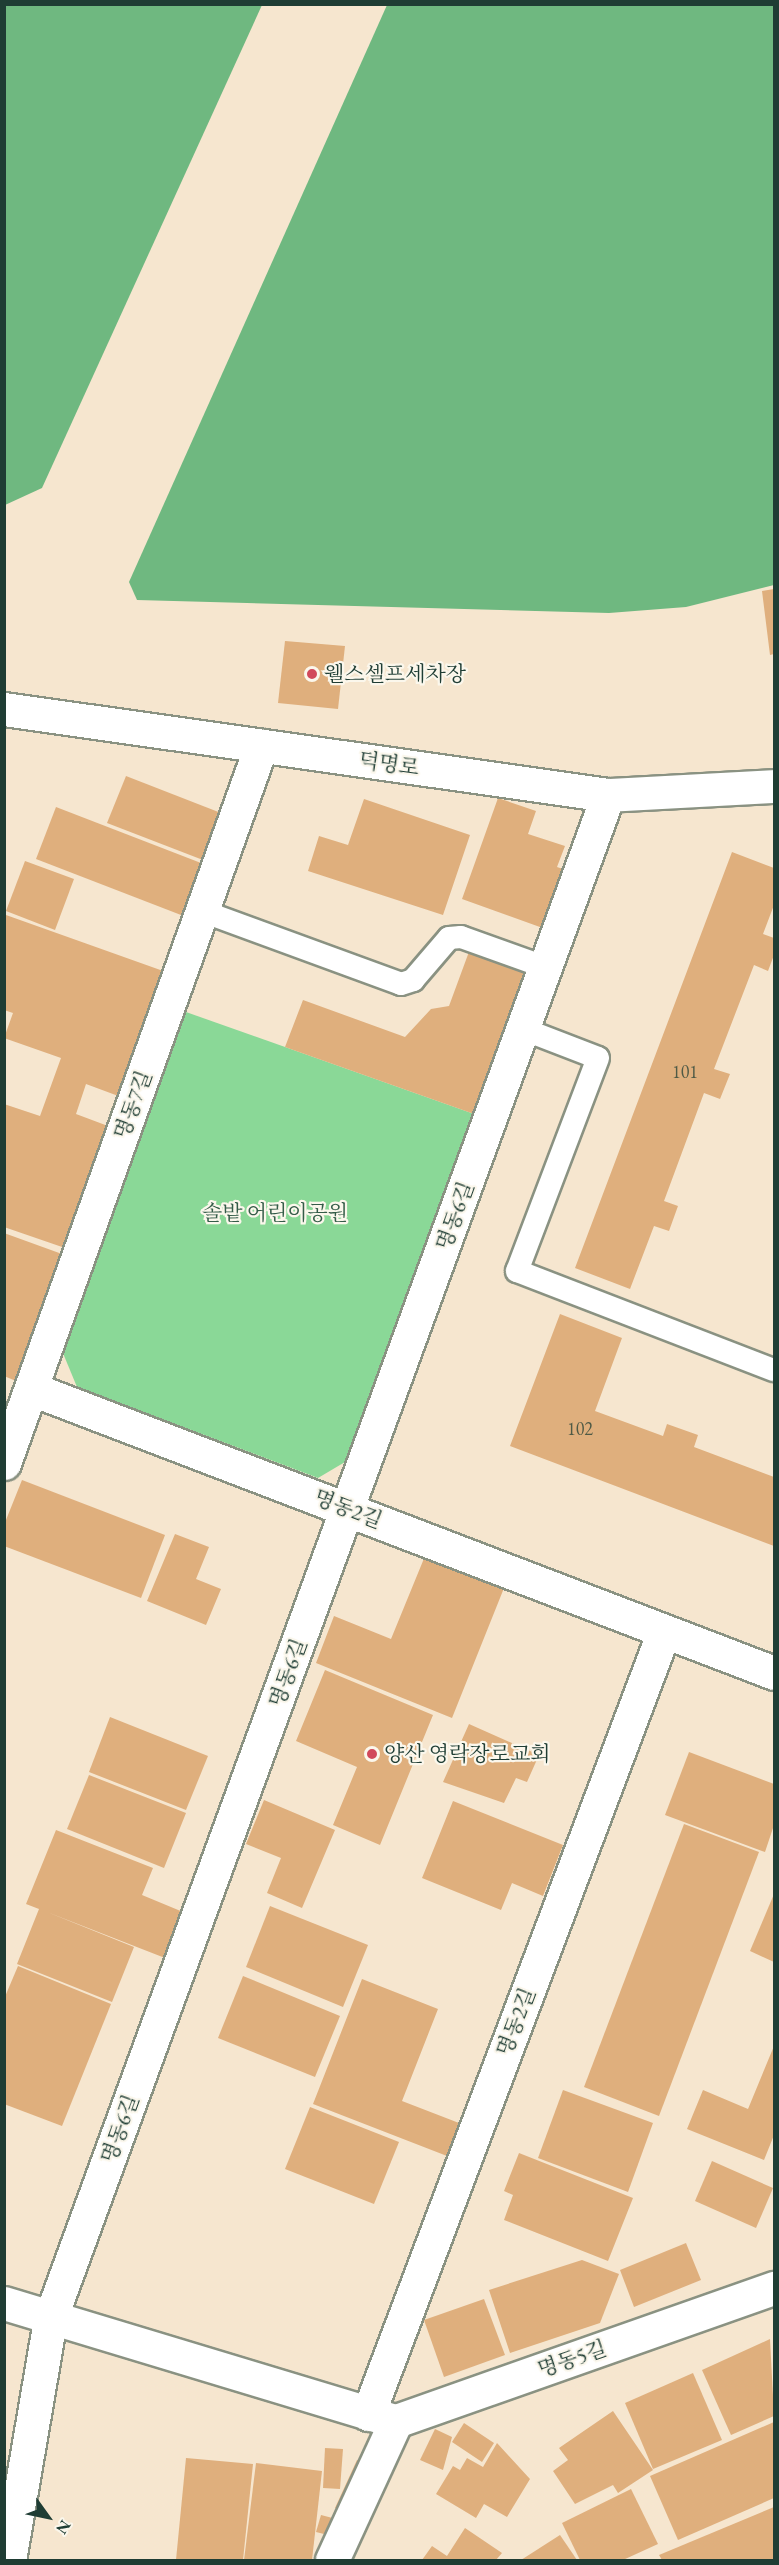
<!DOCTYPE html>
<meta charset="utf-8">
<style>
body{margin:0}
#map{position:relative;width:779px;height:2565px;overflow:hidden;background:#f6e6cf;font-family:"EB Garamond","Noto Serif KR",serif}
div>[style]{position:absolute}
[style*='--x']{left:calc(var(--x)*1px);top:calc(var(--y)*1px);width:calc(var(--w)*1px);rotate:calc(var(--a)*1deg)}
.green>*{inset:0;background:#8ad897}
.forest>*{inset:0;background:#6fb880}
.building>*{inset:0;background:#dfaf7d}
.roads{filter:drop-shadow(2px 0 #8a9282) drop-shadow(-2px 0 #8a9282) drop-shadow(0 2px #8a9282) drop-shadow(0 -2px #8a9282)}
.lane>*{height:22px;margin:-11px;padding:0 11px;transform-origin:11px;border-radius:11px;background:#fff}
.street>*{height:33px;margin:-16.5px;padding:0 16.5px;transform-origin:16.5px;border-radius:16.5px;background:#fff}
.secondary>*{height:33px;margin:-16.5px;padding:0 16.5px;transform-origin:16.5px;border-radius:16.5px;background:#fff}
.dots>*{width:16px;height:16px;translate:-50% -50%;box-sizing:border-box;border:3px solid #fbf7ec;border-radius:50%}
span{translate:-50% -50%;white-space:nowrap;text-align:center;line-height:1.15;-webkit-text-stroke:4.5px #fbf7ec;paint-order:stroke}
.number-label{font-size:18px;color:#4f5a46}
.number-label span{-webkit-text-stroke-width:0}
.poi-label{font-size:21px;color:#1f3d34}
.left{translate:0 -50%;text-align:left}
.street-label{font-size:21px;color:#1f3d34}
.park-label{font-size:21px;color:#345c48}
.frame{position:absolute;inset:0;border:6px solid #1f3d34;pointer-events:none}
.north{position:absolute;left:18px;top:2487px;width:60px;height:60px;-webkit-text-stroke:4px #fbf7ec;paint-order:stroke;rotate:123deg;font-size:16px;font-weight:700;line-height:24px;text-align:center;color:#1f3d34}
.north::after{content:'';display:block;margin:auto;width:21px;height:27px;background:#1f3d34;clip-path:polygon(50% 0,100% 100%,50% 72%,0 100%)}
</style>
<div id="map">
<div class="green">
<i style="clip-path:polygon(186px 1012px,477px 1115px,345px 1462px,318px 1478px,77px 1387px,60px 1346px)"></i>
</div>
<div class="forest">
<i style="clip-path:polygon(4px 5px,262px 5px,42px 488px,5px 505px)"></i>
<i style="clip-path:polygon(387px 5px,774px 5px,774px 585px,686px 607px,609px 613px,137px 600px,129px 582px)"></i>
</div>
<div class="building">
<i style="clip-path:polygon(774px 589px,774px 654px,770px 655px,762px 591px)"></i>
<i style="clip-path:polygon(285px 641px,345px 646px,338px 709px,278px 703px)"></i>
<i style="clip-path:polygon(126px 776px,221px 813px,203px 860px,107px 823px)"></i>
<i style="clip-path:polygon(498px 798px,536px 811px,528px 834px,565px 846px,557px 867px,572px 872px,551px 931px,462px 899px)"></i>
<i style="clip-path:polygon(364px 799px,470px 835px,443px 915px,308px 871px,319px 836px,348px 845px)"></i>
<i style="clip-path:polygon(56px 807px,201px 863px,181px 915px,36px 859px)"></i>
<i style="clip-path:polygon(732px 852px,774px 868px,774px 905px,763px 934px,774px 938px,774px 955px,768px 971px,754px 965px,714px 1069px,730px 1074px,720px 1099px,704px 1093px,664px 1201px,678px 1206px,669px 1231px,654px 1226px,630px 1289px,575px 1268px)"></i>
<i style="clip-path:polygon(25px 861px,74px 879px,55px 930px,6px 911px)"></i>
<i style="clip-path:polygon(6px 915px,166px 972px,121px 1097px,86px 1084px,76px 1114px,108px 1126px,65px 1248px,4px 1227px,4px 1104px,40px 1116px,61px 1058px,4px 1038px,13px 1013px,4px 1010px)"></i>
<i style="clip-path:polygon(470px 949px,529px 970px,477px 1115px,285px 1047px,303px 1000px,405px 1037px,431px 1009px,449px 1006px)"></i>
<i style="clip-path:polygon(4px 1233px,62px 1254px,16px 1381px,4px 1376px)"></i>
<i style="clip-path:polygon(560px 1314px,622px 1338px,595px 1411px,663px 1436px,667px 1424px,698px 1435px,694px 1447px,774px 1477px,774px 1546px,510px 1446px)"></i>
<i style="clip-path:polygon(22px 1480px,165px 1535px,141px 1598px,4px 1546px,4px 1525px)"></i>
<i style="clip-path:polygon(175px 1534px,209px 1547px,196px 1579px,221px 1589px,206px 1625px,147px 1601px)"></i>
<i style="clip-path:polygon(425px 1556px,504px 1588px,452px 1718px,316px 1663px,334px 1616px,391px 1639px)"></i>
<i style="clip-path:polygon(325px 1670px,433px 1715px,380px 1845px,333px 1825px,357px 1767px,296px 1741px)"></i>
<i style="clip-path:polygon(110px 1717px,208px 1756px,186px 1810px,89px 1772px)"></i>
<i style="clip-path:polygon(469px 1724px,539px 1755px,527px 1782px,516px 1778px,504px 1803px,443px 1782px)"></i>
<i style="clip-path:polygon(689px 1752px,774px 1784px,774px 1825px,765px 1852px,665px 1815px)"></i>
<i style="clip-path:polygon(89px 1775px,186px 1813px,164px 1868px,67px 1829px)"></i>
<i style="clip-path:polygon(264px 1800px,335px 1830px,302px 1908px,267px 1893px,281px 1858px,246px 1844px)"></i>
<i style="clip-path:polygon(453px 1801px,563px 1845px,543px 1896px,512px 1883px,501px 1910px,422px 1878px)"></i>
<i style="clip-path:polygon(684px 1824px,759px 1852px,659px 2116px,584px 2087px)"></i>
<i style="clip-path:polygon(56px 1830px,153px 1868px,142px 1895px,183px 1912px,165px 1958px,47px 1912px,134px 1947px,112px 2002px,17px 1964px,39px 1909px,26px 1904px)"></i>
<i style="clip-path:polygon(774px 1894px,774px 1962px,750px 1951px)"></i>
<i style="clip-path:polygon(270px 1906px,368px 1945px,343px 2007px,246px 1967px)"></i>
<i style="clip-path:polygon(18px 1966px,111px 2004px,62px 2126px,4px 2104px,4px 1999px)"></i>
<i style="clip-path:polygon(243px 1976px,340px 2016px,315px 2077px,218px 2038px)"></i>
<i style="clip-path:polygon(362px 1979px,438px 2009px,402px 2101px,459px 2123px,447px 2156px,313px 2104px)"></i>
<i style="clip-path:polygon(774px 2046px,774px 2135px,764px 2160px,687px 2129px,703px 2090px,748px 2109px)"></i>
<i style="clip-path:polygon(563px 2090px,653px 2123px,628px 2192px,538px 2158px)"></i>
<i style="clip-path:polygon(310px 2107px,399px 2142px,374px 2204px,285px 2169px)"></i>
<i style="clip-path:polygon(519px 2153px,633px 2198px,608px 2261px,504px 2220px,513px 2195px,504px 2191px)"></i>
<i style="clip-path:polygon(712px 2161px,773px 2188px,756px 2228px,695px 2201px)"></i>
<i style="clip-path:polygon(686px 2243px,701px 2280px,634px 2307px,620px 2270px)"></i>
<i style="clip-path:polygon(582px 2260px,619px 2274px,600px 2323px,510px 2353px,489px 2290px)"></i>
<i style="clip-path:polygon(484px 2299px,505px 2355px,444px 2377px,424px 2320px)"></i>
<i style="clip-path:polygon(770px 2339px,774px 2416px,731px 2435px,702px 2370px)"></i>
<i style="clip-path:polygon(693px 2373px,722px 2440px,653px 2469px,625px 2403px)"></i>
<i style="clip-path:polygon(613px 2411px,653px 2470px,618px 2493px,613px 2485px,575px 2504px,553px 2471px,568px 2460px,559px 2448px)"></i>
<i style="clip-path:polygon(774px 2422px,774px 2498px,678px 2540px,650px 2476px)"></i>
<i style="clip-path:polygon(464px 2423px,494px 2443px,482px 2462px,452px 2442px)"></i>
<i style="clip-path:polygon(435px 2429px,452px 2437px,443px 2470px,420px 2460px)"></i>
<i style="clip-path:polygon(497px 2443px,530px 2479px,507px 2517px,484px 2504px,476px 2518px,436px 2494px,453px 2466px,460px 2470px,467px 2458px,483px 2467px)"></i>
<i style="clip-path:polygon(325px 2448px,343px 2449px,340px 2489px,323px 2488px)"></i>
<i style="clip-path:polygon(186px 2458px,253px 2464px,243px 2560px,176px 2560px)"></i>
<i style="clip-path:polygon(357px 2460px,369px 2466px,348px 2514px,335px 2508px)"></i>
<i style="clip-path:polygon(256px 2463px,322px 2471px,312px 2560px,244px 2560px)"></i>
<i style="clip-path:polygon(631px 2489px,658px 2544px,623px 2560px,580px 2560px,562px 2523px)"></i>
<i style="clip-path:polygon(774px 2507px,774px 2560px,662px 2560px,659px 2555px)"></i>
<i style="clip-path:polygon(321px 2515px,344px 2521px,340px 2538px,316px 2532px)"></i>
<i style="clip-path:polygon(465px 2528px,502px 2553px,496px 2560px,422px 2560px,432px 2546px,447px 2556px)"></i>
<i style="clip-path:polygon(560px 2535px,577px 2560px,521px 2560px)"></i>
</div>
<div class="roads">
<div class="lane">
<i style="--x:202;--y:911;--w:212;--a:20.1"></i>
<i style="--x:401;--y:984;--w:13;--a:-18"></i>
<i style="--x:413;--y:980;--w:55;--a:-49.4"></i>
<i style="--x:449;--y:938;--w:12;--a:-5"></i>
<i style="--x:461;--y:937;--w:89;--a:19.7"></i>
<i style="--x:523;--y:1029;--w:80;--a:21.1"></i>
<i style="--x:598;--y:1058;--w:228;--a:110.8"></i>
<i style="--x:517;--y:1271;--w:275;--a:21.1"></i>
</div>
<div class="street">
<i style="--x:32;--y:1389;--w:794;--a:20.94"></i>
<i style="--x:4;--y:1463;--w:762;--a:-70.28"></i>
<i style="--x:4;--y:2303;--w:409;--a:16.8"></i>
<i style="--x:396;--y:2421;--w:401;--a:-19.4"></i>
<i style="--x:368;--y:2414;--w:837;--a:-69.29"></i>
<i style="--x:9;--y:2560;--w:244;--a:-80.3"></i>
<i style="--x:50;--y:2319;--w:1623;--a:-69.89"></i>
<i style="--x:332;--y:2560;--w:153;--a:-65.3"></i>
</div>
<div class="secondary">
<i style="--x:4;--y:709;--w:610;--a:8.1"></i>
<i style="--x:608;--y:795;--w:166;--a:-3.1"></i>
</div>
</div>
<div class="dots">
<i style="left:312px;top:674px;background:#d1495b"></i>
<i style="left:372px;top:1754px;background:#d1495b"></i>
</div>
<div class="number-label">
<span style="left:685px;top:1072px">101</span>
<span style="left:580px;top:1429px">102</span>
</div>
<div class="poi-label">
<span class="left" style="left:324px;top:674px">웰스셀프세차장</span>
<span class="left" style="left:384px;top:1754px">양산 영락장로교회</span>
</div>
<div class="street-label">
<span style="left:389px;top:764px;rotate:8deg">덕명로</span>
<span style="left:133px;top:1105px;rotate:-70deg">명동7길</span>
<span style="left:455px;top:1216px;rotate:-70deg">명동6길</span>
<span style="left:348px;top:1509px;rotate:21deg">명동2길</span>
<span style="left:288px;top:1673px;rotate:-70deg">명동6길</span>
<span style="left:516px;top:2022px;rotate:-69deg">명동2길</span>
<span style="left:120px;top:2129px;rotate:-70deg">명동6길</span>
<span style="left:572px;top:2359px;rotate:-19deg">명동5길</span>
</div>
<div class="park-label">
<span style="left:275px;top:1213px">솔밭 어린이공원</span>
</div>
<div class="frame"></div>
<div class="north">N</div>
</div>
